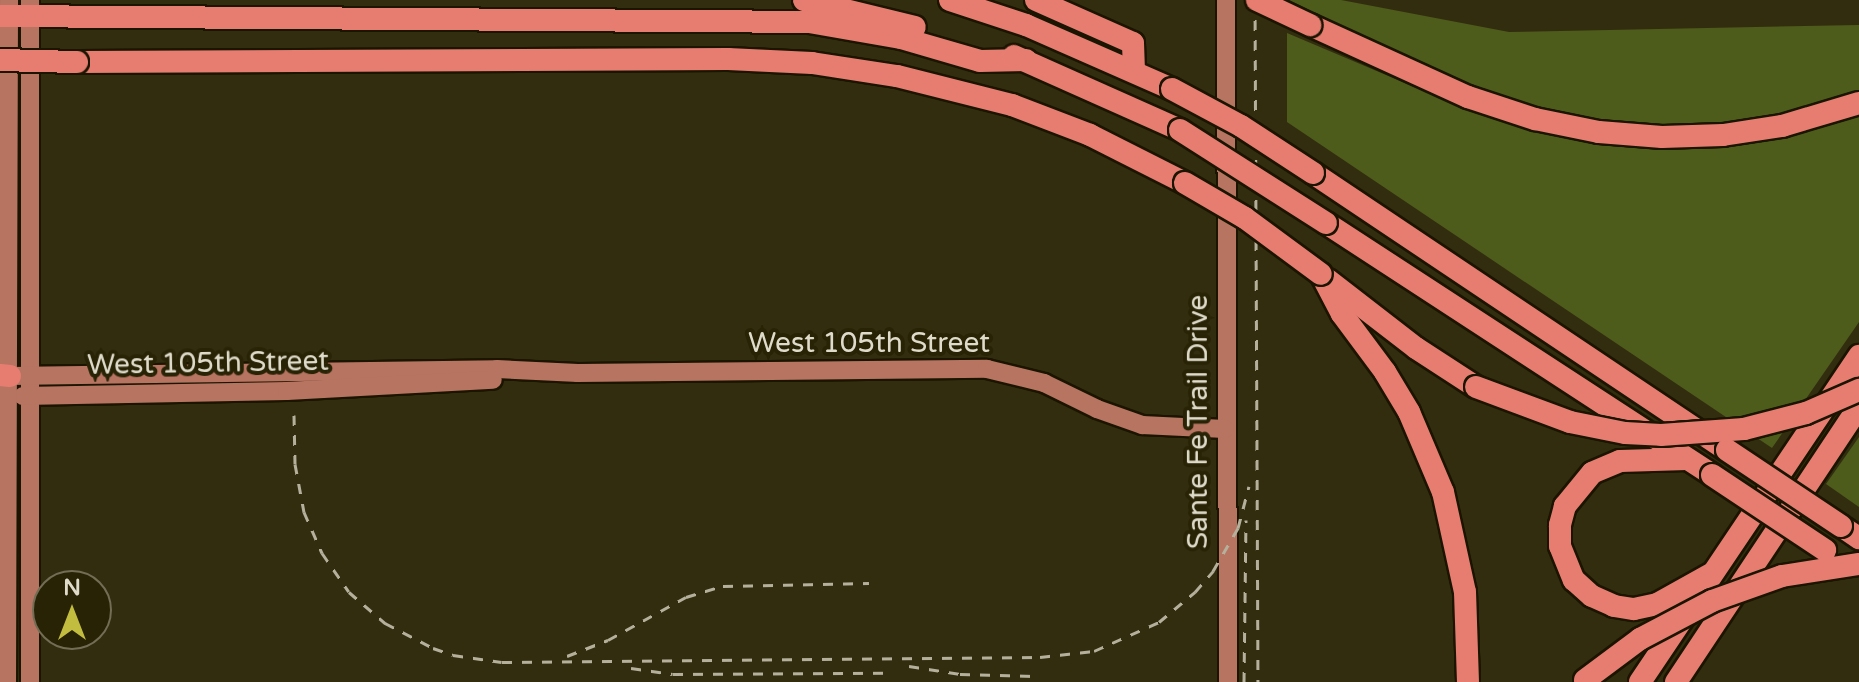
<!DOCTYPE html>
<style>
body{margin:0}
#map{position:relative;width:1859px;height:682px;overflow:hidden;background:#332d10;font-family:"Varela Round",sans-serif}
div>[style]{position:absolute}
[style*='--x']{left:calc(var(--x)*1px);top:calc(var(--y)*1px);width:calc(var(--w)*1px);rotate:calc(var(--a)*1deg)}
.green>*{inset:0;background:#4d5c1b}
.roads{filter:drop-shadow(2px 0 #1b1500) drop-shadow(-2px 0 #1b1500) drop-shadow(0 2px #1b1500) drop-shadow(0 -2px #1b1500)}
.major>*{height:18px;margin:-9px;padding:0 9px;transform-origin:9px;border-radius:9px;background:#b77461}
.highway>*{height:22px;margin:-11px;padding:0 11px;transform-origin:11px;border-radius:11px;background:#e77d71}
.rail>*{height:3px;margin-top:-1.5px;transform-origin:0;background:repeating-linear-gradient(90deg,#b5b09c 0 10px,transparent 0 20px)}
.bridges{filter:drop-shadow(2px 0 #1b1500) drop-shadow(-2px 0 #1b1500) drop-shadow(0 2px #1b1500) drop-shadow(0 -2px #1b1500)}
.highway-bridge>*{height:22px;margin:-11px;padding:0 11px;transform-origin:11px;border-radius:11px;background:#e77d71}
span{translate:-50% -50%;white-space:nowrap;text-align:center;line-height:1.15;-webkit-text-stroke:8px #292306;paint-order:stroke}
.street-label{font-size:28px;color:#dfdbca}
.north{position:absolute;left:32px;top:570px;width:80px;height:80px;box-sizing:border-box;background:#292306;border:2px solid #726d54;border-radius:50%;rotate:0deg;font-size:22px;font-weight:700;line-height:32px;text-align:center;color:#dfdbca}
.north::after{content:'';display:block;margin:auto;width:28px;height:36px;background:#c2bd3f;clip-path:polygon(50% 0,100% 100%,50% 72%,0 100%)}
</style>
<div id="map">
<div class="green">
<i style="clip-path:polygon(1289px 0,1341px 0,1509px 32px,1859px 25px,1859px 95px,1825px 106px,1746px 123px,1668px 128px,1590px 122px,1513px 103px,1446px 77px)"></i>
<i style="clip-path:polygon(1287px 33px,1438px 97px,1580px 138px,1859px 113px,1859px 322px,1772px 448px,1287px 122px)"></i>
<i style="clip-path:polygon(1859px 437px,1859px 507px,1826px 484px)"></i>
</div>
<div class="roads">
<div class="major">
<i style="--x:30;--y:0;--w:682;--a:90"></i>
<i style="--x:1226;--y:0;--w:682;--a:89.83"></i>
<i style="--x:10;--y:376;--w:487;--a:-0.8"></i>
<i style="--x:497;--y:369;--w:81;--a:2.8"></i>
<i style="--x:578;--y:373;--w:409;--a:-0.6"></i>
<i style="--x:987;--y:369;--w:59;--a:13.8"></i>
<i style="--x:1044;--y:383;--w:59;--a:26.1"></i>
<i style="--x:1097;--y:409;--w:48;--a:19.6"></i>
<i style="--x:1142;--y:425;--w:83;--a:2.8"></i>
<i style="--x:23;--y:396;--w:264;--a:-1.1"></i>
<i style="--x:287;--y:391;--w:206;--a:-3.1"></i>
<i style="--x:7;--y:682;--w:682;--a:-89.83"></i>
</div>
<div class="highway">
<i style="--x:804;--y:0;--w:114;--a:13.7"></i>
<i style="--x:950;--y:0;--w:80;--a:18.2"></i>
<i style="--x:1026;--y:25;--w:159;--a:23.7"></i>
<i style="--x:1036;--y:0;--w:106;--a:23.9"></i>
<i style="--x:1133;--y:43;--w:27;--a:88"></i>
<i style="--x:0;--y:16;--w:809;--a:0.42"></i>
<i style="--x:809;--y:22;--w:93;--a:9.9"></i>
<i style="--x:901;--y:38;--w:82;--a:16.2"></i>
<i style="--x:980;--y:61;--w:46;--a:-1.2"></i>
<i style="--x:1310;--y:25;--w:174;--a:24.5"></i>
<i style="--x:1468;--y:97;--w:71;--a:18.2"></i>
<i style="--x:1535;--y:119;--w:65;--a:11.5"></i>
<i style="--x:1599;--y:132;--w:63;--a:4.5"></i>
<i style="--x:1662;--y:137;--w:61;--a:-1.9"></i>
<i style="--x:1723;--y:135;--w:60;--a:-8.7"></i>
<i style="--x:1782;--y:126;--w:80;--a:-16.6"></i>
<i style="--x:1014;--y:56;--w:182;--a:24"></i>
<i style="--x:77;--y:62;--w:651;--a:-0.26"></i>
<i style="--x:728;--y:59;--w:84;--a:2.7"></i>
<i style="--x:812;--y:63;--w:86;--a:8.7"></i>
<i style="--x:897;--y:76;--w:119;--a:14.2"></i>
<i style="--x:1012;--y:105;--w:84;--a:21"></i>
<i style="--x:1090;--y:135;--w:106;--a:26.8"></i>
<i style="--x:1313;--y:173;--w:498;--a:33.8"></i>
<i style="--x:1326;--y:223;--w:461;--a:33.1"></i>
<i style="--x:1321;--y:274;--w:45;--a:62.3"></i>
<i style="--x:1342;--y:314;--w:72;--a:53.4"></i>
<i style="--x:1385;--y:372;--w:47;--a:59"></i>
<i style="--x:1409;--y:412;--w:87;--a:67"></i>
<i style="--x:1443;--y:492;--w:102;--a:77.6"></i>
<i style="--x:1465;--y:592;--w:90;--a:88.1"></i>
<i style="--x:1328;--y:280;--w:111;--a:37.7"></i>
<i style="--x:1416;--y:348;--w:72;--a:33"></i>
<i style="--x:0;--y:375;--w:10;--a:6"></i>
<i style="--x:1687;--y:459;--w:67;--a:178.3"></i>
<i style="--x:1620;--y:461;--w:30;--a:157"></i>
<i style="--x:1592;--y:473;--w:43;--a:129.3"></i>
<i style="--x:1565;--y:506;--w:20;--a:105"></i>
<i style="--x:1560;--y:525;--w:21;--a:90"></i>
<i style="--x:1560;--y:546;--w:37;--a:68"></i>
<i style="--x:1574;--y:580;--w:24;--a:42"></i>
<i style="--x:1592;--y:596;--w:24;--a:24"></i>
<i style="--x:1614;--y:606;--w:20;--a:9"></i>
<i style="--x:1634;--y:609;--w:24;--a:-12"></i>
<i style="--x:1657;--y:604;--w:60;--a:-29.1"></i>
<i style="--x:1841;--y:526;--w:22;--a:34"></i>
<i style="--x:1640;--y:682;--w:393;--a:-56.1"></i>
<i style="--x:1676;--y:682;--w:330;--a:-56.4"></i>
</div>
</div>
<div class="rail">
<i style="--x:1255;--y:0;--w:682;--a:89.75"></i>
<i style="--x:294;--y:415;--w:49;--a:88.8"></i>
<i style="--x:295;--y:464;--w:49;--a:79.4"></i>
<i style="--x:304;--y:512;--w:45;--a:66.3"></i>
<i style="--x:322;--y:553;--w:47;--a:55.3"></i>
<i style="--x:349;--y:592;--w:48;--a:40.7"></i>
<i style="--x:385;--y:623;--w:54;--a:27.5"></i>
<i style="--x:433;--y:648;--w:21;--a:19"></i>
<i style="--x:453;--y:655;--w:49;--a:8.1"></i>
<i style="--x:502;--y:662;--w:538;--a:-0.53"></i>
<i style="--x:1040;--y:657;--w:54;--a:-6.3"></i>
<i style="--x:1094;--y:651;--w:71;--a:-24"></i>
<i style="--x:1159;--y:622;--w:47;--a:-39.8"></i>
<i style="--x:1195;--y:592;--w:28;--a:-49"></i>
<i style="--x:1213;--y:571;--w:50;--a:-59.8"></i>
<i style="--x:1238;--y:528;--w:43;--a:-75.3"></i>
<i style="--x:567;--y:656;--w:44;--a:-21.3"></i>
<i style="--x:608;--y:640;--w:89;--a:-28.9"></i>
<i style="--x:686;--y:597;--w:39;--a:-17"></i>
<i style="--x:723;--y:586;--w:146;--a:-1.2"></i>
<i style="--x:909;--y:666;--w:52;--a:8.9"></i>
<i style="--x:960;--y:674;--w:74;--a:1.5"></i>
<i style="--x:631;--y:668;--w:42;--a:8.1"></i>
<i style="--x:673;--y:674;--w:216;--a:-0.3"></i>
<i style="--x:1244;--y:682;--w:162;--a:-89.3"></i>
</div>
<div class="bridges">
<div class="highway-bridge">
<i style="--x:1257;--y:0;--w:59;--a:25.3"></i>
<i style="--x:0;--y:60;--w:77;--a:1.5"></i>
<i style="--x:1172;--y:89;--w:78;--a:28.2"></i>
<i style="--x:1241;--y:126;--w:86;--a:33.1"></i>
<i style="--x:1180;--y:130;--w:173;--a:32.5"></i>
<i style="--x:1185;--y:183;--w:69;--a:30.3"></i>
<i style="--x:1245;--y:218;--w:94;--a:36.4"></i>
<i style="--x:1476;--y:387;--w:100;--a:20.4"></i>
<i style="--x:1570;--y:422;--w:56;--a:11.3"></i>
<i style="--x:1625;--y:433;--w:36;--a:3"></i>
<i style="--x:1661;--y:435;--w:83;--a:-4.1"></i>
<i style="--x:1744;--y:429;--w:64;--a:-14.5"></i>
<i style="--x:1806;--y:413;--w:58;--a:-23.5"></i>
<i style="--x:1727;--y:450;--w:137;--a:33.7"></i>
<i style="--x:1712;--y:475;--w:136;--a:33.6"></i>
<i style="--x:1585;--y:680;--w:69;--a:-36.7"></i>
<i style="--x:1640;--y:639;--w:81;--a:-27.8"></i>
<i style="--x:1712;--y:601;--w:74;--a:-19.7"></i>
<i style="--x:1782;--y:576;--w:78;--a:-8.9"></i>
</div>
</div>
<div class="street-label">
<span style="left:869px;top:343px">West 105th Street</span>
<span style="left:208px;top:363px;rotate:-1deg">West 105th Street</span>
<span style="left:1198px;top:422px;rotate:-90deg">Sante Fe Trail Drive</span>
</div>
<div class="north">N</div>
</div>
